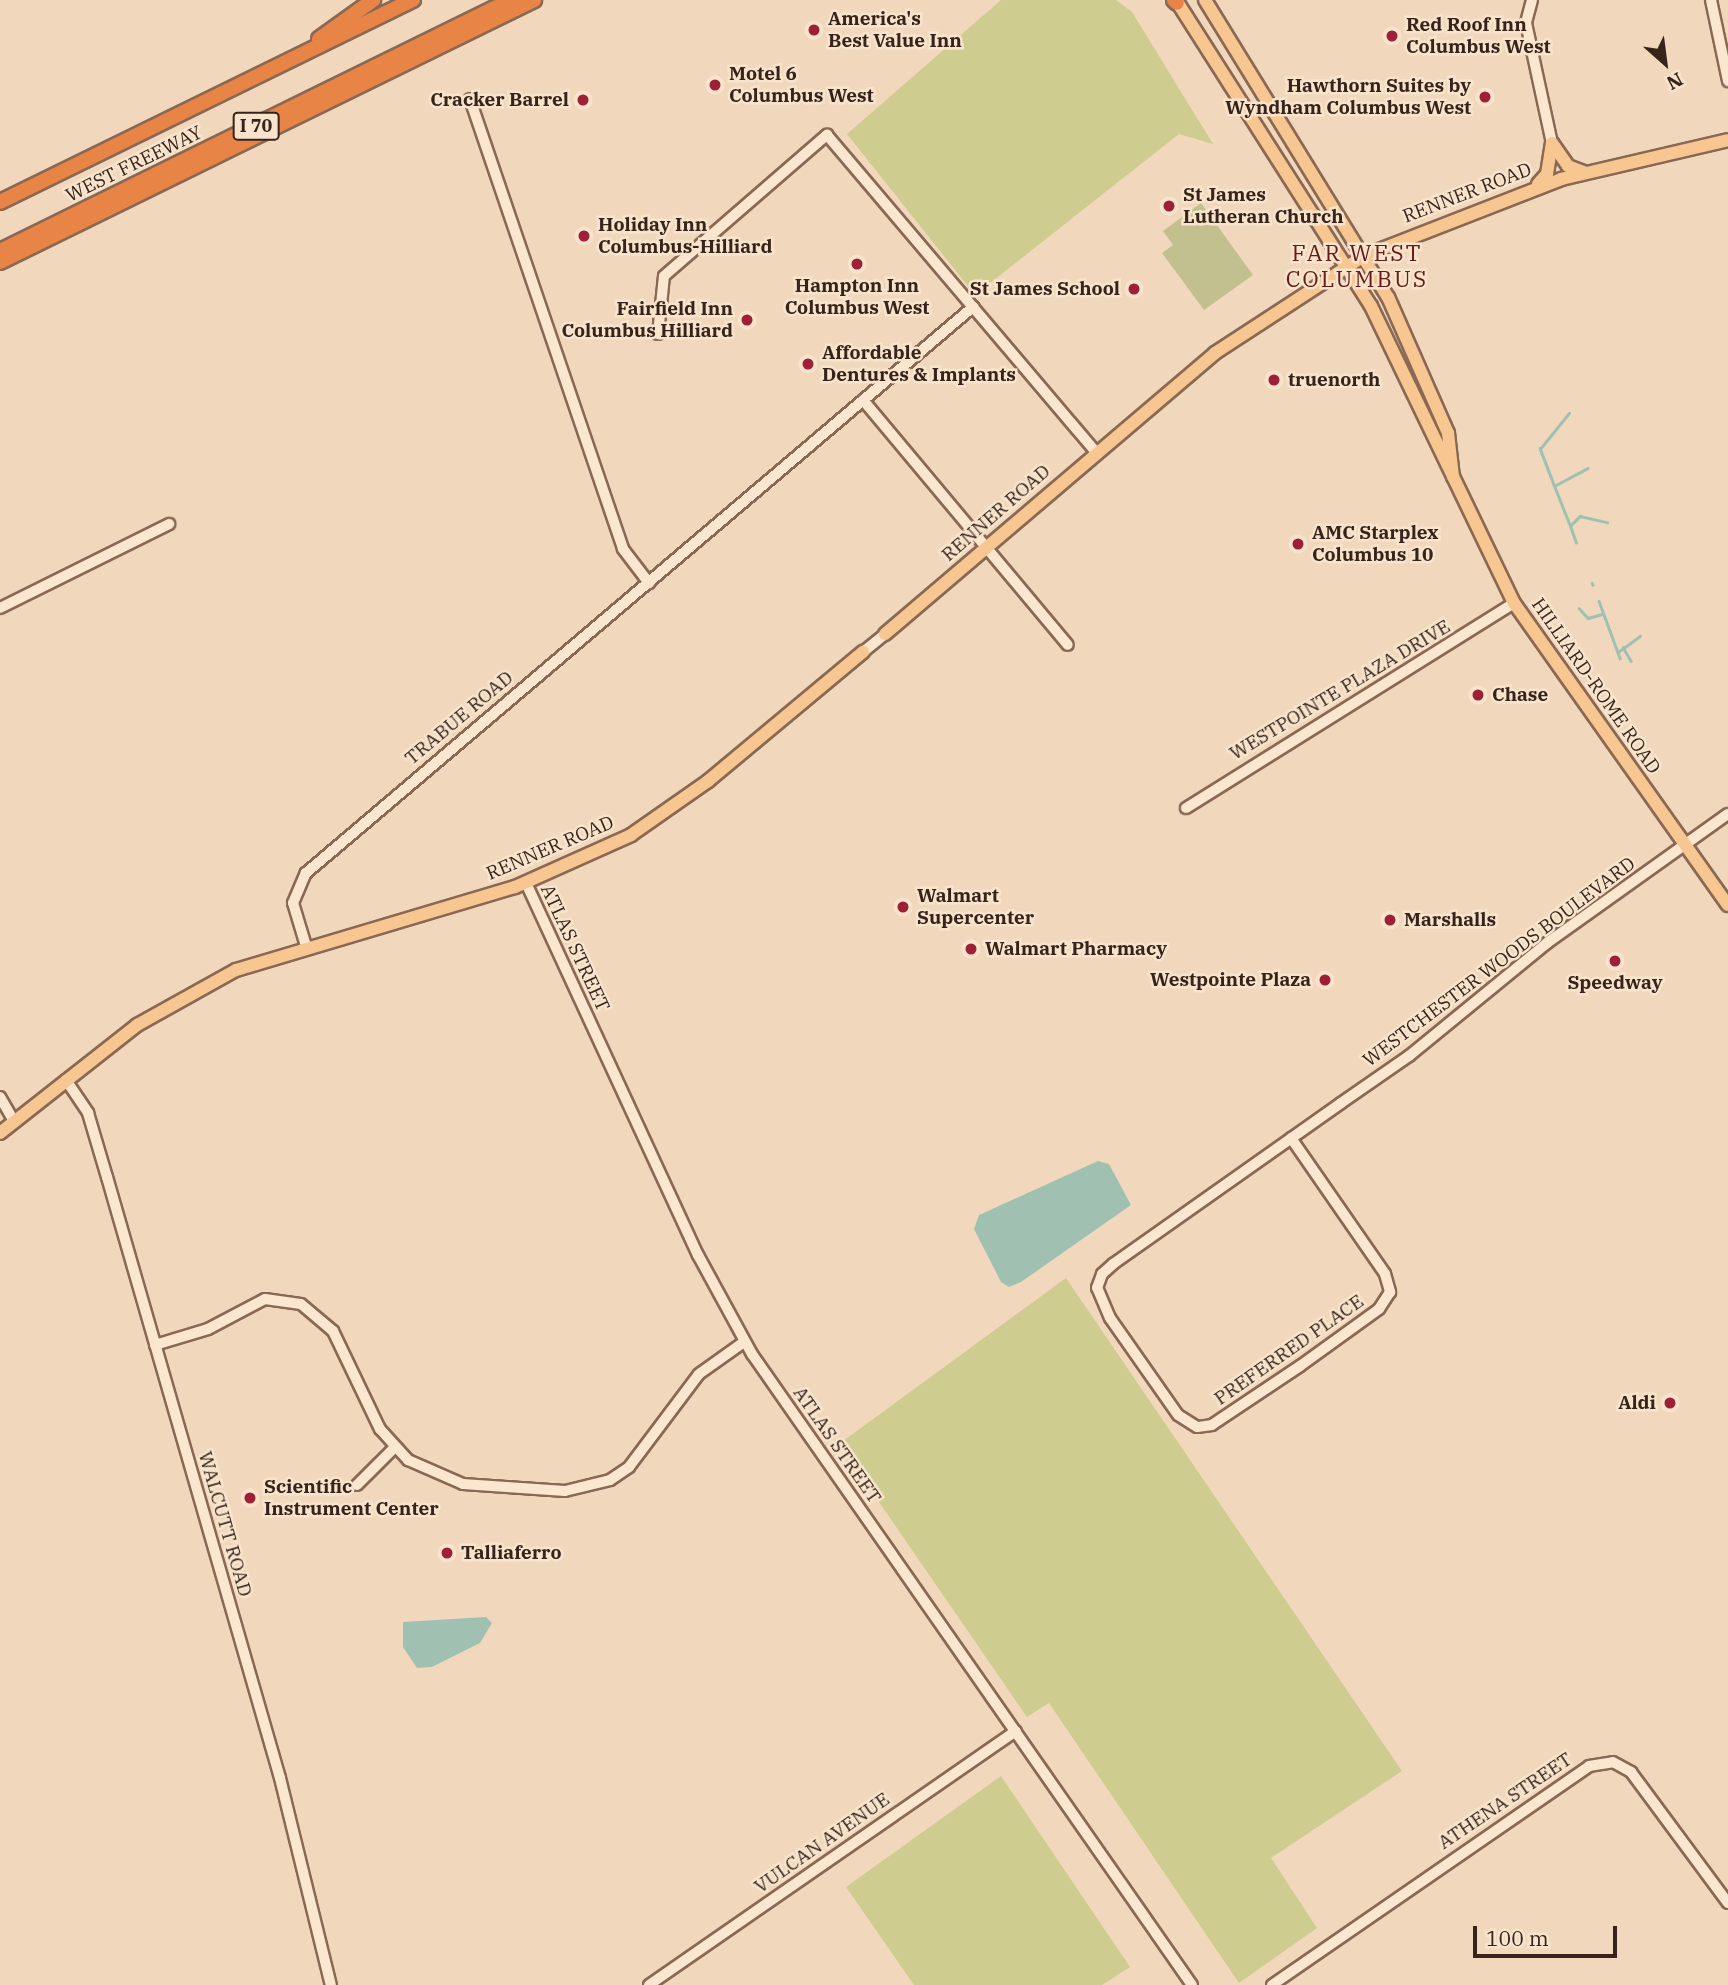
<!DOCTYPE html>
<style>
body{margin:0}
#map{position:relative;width:1728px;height:1985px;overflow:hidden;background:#f1d8bc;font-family:"IBM Plex Serif",serif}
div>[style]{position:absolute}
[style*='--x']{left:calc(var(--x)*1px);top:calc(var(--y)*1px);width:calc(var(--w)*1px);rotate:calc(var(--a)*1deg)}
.green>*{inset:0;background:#cfcc90}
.cemetery>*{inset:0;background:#c3c090}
.water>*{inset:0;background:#a0c1b2}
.stream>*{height:2.5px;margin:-1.25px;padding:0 1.25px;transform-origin:1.25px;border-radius:1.25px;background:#a0c1b2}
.roads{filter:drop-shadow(2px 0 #896854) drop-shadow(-2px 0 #896854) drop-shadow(0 2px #896854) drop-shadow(0 -2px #896854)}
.minor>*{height:10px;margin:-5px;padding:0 5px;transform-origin:5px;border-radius:5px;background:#fbe7d0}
.major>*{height:12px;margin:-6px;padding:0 6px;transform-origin:6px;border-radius:6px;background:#f8c690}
.highway>*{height:14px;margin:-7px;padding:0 7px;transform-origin:7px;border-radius:7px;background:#e88445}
.dots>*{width:19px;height:19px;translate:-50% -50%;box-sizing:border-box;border:4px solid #f8e4cc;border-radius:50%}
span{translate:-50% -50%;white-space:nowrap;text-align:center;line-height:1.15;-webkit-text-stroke:5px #f8e4cc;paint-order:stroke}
.shield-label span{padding:2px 5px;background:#f8e4cc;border:2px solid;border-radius:5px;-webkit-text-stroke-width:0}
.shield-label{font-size:18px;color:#37231a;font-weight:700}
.poi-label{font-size:19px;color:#37231a;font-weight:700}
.left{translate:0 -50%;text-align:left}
.right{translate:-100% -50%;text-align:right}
.street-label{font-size:19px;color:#37231a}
.quarter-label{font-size:23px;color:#671a17;letter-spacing:2px}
.north{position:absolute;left:1630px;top:28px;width:70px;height:70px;-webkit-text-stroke:5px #f8e4cc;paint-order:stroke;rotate:152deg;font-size:19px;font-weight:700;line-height:28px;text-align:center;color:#37231a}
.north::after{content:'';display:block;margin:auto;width:24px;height:32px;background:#37231a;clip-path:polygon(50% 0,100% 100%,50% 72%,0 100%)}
.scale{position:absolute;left:1473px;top:1926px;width:144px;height:32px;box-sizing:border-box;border:4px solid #37231a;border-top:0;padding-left:9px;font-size:21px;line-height:24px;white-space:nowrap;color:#37231a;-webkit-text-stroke:5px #f8e4cc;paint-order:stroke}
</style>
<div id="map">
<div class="green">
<i style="clip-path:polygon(1001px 0,1116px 0,1132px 12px,1213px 144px,1179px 134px,975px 295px,847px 134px)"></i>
<i style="clip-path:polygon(1066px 1278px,1402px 1771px,1271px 1858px,1317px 1928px,1239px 1983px,1049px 1703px,1027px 1717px,839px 1444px)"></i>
<i style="clip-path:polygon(1001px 1776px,1130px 1967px,1102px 1985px,914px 1985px,846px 1887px)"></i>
</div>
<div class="cemetery">
<i style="clip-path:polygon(1201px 203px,1253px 275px,1204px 310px,1162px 253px,1173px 245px,1163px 231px)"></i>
</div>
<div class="water">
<i style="clip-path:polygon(1098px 1161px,1109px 1164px,1131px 1205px,1021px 1282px,1009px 1287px,1001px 1282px,974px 1229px,979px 1215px)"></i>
<i style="clip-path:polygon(486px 1617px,492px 1623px,480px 1643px,432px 1667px,417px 1668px,403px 1647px,403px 1622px)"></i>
</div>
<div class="stream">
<i style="--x:1554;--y:486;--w:40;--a:-111"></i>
<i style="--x:1540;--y:449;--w:46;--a:-51.1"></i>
<i style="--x:1570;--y:526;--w:43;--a:-111.8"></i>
<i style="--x:1554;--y:486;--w:38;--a:-28"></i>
<i style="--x:1576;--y:543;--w:18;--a:-109"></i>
<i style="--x:1570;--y:526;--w:14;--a:-45"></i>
<i style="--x:1580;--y:516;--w:28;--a:13"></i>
<i style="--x:1592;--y:583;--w:2;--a:63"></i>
<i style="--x:1599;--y:601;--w:61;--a:69.8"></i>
<i style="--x:1579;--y:608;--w:13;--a:48"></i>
<i style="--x:1588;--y:618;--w:15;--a:-16"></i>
<i style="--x:1623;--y:647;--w:16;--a:60"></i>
<i style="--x:1618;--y:652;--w:27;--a:-36"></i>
</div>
<div class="roads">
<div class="minor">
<i style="--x:1532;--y:0;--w:24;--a:105"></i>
<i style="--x:1526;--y:23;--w:123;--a:77.8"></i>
<i style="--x:1711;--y:0;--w:83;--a:78.1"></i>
<i style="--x:470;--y:99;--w:475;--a:71.2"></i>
<i style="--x:623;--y:549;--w:43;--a:52.6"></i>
<i style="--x:658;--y:334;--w:58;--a:-84.1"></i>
<i style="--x:664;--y:276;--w:216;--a:-40.9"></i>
<i style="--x:827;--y:135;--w:416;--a:49.7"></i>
<i style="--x:863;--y:400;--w:319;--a:50.1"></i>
<i style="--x:0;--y:608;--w:189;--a:-26.4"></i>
<i style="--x:863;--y:652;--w:28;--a:-39"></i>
<i style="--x:1186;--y:808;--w:387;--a:-32"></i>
<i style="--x:526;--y:883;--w:410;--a:65.2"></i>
<i style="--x:698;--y:1255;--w:113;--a:61.4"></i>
<i style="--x:752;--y:1354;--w:769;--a:55.11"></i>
<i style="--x:306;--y:946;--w:45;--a:-106.8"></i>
<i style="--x:293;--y:903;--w:33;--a:-67"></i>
<i style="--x:306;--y:873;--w:875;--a:-40.32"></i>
<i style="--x:66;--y:1080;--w:40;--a:56"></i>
<i style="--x:88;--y:1113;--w:67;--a:73.5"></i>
<i style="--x:107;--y:1177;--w:625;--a:73.94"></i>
<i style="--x:280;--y:1778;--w:213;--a:76.2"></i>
<i style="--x:0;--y:1097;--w:28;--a:60"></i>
<i style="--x:1291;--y:1138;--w:165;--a:55.3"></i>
<i style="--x:1385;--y:1274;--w:19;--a:74"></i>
<i style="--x:1390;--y:1292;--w:20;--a:123"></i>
<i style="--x:1379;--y:1309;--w:97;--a:144.2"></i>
<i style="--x:1300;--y:1366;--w:106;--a:146.2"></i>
<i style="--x:1212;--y:1425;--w:15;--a:172"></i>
<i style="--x:1197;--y:1427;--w:22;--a:-148"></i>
<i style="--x:1178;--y:1415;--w:118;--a:-125"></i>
<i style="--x:1110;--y:1318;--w:33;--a:-113"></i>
<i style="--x:1097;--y:1288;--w:15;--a:-70"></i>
<i style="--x:1102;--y:1274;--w:15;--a:-42"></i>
<i style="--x:1113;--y:1264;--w:279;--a:-35.2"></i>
<i style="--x:1341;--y:1103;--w:83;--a:-34.7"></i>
<i style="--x:1409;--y:1056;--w:178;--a:-39.3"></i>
<i style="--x:1547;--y:943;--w:222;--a:-35.5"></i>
<i style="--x:155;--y:1345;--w:55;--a:-16.8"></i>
<i style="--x:208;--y:1329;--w:64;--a:-27.8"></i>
<i style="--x:265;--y:1299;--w:36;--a:8"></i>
<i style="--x:301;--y:1304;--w:42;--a:40.2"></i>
<i style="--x:333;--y:1331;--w:109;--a:64.4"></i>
<i style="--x:380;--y:1429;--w:42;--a:47.9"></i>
<i style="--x:408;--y:1460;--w:60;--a:23.6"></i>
<i style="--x:463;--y:1484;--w:102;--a:3.9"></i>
<i style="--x:565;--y:1491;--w:46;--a:-13.7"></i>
<i style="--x:610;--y:1480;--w:23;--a:-34"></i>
<i style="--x:629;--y:1467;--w:116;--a:-53"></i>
<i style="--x:699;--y:1374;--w:55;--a:-35.4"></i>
<i style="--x:357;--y:1485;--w:52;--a:-45"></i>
<i style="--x:649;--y:1985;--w:446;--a:-34.7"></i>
<i style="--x:1272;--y:1985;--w:385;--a:-34.6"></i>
<i style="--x:1589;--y:1766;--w:24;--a:-9"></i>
<i style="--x:1613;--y:1762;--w:21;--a:29"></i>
<i style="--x:1631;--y:1772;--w:163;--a:53.5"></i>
</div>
<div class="major">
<i style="--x:1176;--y:0;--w:363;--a:57.5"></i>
<i style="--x:1371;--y:306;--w:330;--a:64.3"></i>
<i style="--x:1514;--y:603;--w:370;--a:54.7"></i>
<i style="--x:1205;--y:0;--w:349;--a:58.4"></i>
<i style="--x:1388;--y:297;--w:149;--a:66.2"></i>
<i style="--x:1448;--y:433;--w:44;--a:83.5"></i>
<i style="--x:1552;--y:143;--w:28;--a:55"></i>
<i style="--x:1568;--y:166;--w:17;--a:21"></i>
<i style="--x:1538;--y:184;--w:13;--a:-48"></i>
<i style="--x:1547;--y:174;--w:31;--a:-81"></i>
<i style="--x:885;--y:634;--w:433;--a:-40.4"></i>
<i style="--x:1215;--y:353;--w:178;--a:-33.1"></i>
<i style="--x:1364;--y:256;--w:212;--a:-21.3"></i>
<i style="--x:1561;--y:179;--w:171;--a:-13.1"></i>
<i style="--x:0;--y:1133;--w:174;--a:-38.2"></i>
<i style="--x:137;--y:1025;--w:113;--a:-29.1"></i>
<i style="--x:236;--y:970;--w:291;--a:-16.6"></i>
<i style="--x:515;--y:887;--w:127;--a:-24.1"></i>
<i style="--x:631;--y:835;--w:94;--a:-35"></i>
<i style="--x:708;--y:781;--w:202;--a:-39.8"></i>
</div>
<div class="highway">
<i style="--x:1174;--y:0;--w:4;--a:45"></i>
<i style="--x:319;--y:39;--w:67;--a:-35.8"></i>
<i style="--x:0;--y:202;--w:460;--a:-26.1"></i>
<i style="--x:0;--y:251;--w:569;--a:-26.16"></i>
<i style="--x:0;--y:262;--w:595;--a:-26.13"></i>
</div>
</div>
<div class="dots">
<i style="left:814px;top:30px;background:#9d2037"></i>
<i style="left:1392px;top:36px;background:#9d2037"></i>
<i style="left:715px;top:85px;background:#9d2037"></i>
<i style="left:1485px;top:97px;background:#9d2037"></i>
<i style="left:583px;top:100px;background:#9d2037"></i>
<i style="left:1169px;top:206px;background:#9d2037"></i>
<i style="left:584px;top:236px;background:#9d2037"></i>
<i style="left:857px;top:264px;background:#9d2037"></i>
<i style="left:1134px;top:289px;background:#9d2037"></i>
<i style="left:747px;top:320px;background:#9d2037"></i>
<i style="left:808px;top:364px;background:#9d2037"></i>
<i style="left:1274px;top:380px;background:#9d2037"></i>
<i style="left:1298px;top:544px;background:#9d2037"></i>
<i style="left:1478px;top:695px;background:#9d2037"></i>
<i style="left:903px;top:907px;background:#9d2037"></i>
<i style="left:1390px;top:920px;background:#9d2037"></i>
<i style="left:971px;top:949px;background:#9d2037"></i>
<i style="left:1615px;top:961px;background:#9d2037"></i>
<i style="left:1325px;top:980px;background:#9d2037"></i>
<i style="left:1670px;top:1403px;background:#9d2037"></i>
<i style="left:250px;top:1498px;background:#9d2037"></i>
<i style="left:447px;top:1553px;background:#9d2037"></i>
</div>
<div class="shield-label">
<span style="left:256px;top:126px">I 70</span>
</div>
<div class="poi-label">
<span class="left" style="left:828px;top:30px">America's<br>Best Value Inn</span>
<span class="left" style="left:1406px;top:36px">Red Roof Inn<br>Columbus West</span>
<span class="left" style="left:729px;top:85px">Motel 6<br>Columbus West</span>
<span class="right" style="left:1471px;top:97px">Hawthorn Suites by<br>Wyndham Columbus West</span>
<span class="right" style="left:569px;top:100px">Cracker Barrel</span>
<span class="left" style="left:1183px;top:206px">St James<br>Lutheran Church</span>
<span class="left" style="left:598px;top:236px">Holiday Inn<br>Columbus-Hilliard</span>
<span style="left:857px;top:297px">Hampton Inn<br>Columbus West</span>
<span class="right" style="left:1120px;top:289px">St James School</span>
<span class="right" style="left:733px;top:320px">Fairfield Inn<br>Columbus Hilliard</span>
<span class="left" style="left:822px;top:364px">Affordable<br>Dentures &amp; Implants</span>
<span class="left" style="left:1288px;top:380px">truenorth</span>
<span class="left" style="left:1312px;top:544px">AMC Starplex<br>Columbus 10</span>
<span class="left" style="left:1492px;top:695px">Chase</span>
<span class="left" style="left:917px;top:907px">Walmart<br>Supercenter</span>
<span class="left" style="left:1404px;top:920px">Marshalls</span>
<span class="left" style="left:985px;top:949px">Walmart Pharmacy</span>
<span class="right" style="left:1311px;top:980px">Westpointe Plaza</span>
<span style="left:1615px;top:983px">Speedway</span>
<span class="right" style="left:1656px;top:1403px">Aldi</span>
<span class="left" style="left:264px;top:1498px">Scientific<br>Instrument Center</span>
<span class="left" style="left:461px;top:1553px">Talliaferro</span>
</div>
<div class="street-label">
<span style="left:134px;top:164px;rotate:-26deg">WEST FREEWAY</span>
<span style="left:1467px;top:193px;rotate:-21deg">RENNER ROAD</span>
<span style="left:996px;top:513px;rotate:-41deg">RENNER ROAD</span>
<span style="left:1596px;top:686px;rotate:55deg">HILLIARD-ROME ROAD</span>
<span style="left:1340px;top:690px;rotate:-31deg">WESTPOINTE PLAZA DRIVE</span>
<span style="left:459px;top:718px;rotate:-40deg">TRABUE ROAD</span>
<span style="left:550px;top:848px;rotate:-23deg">RENNER ROAD</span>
<span style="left:575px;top:948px;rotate:65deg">ATLAS STREET</span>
<span style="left:1499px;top:962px;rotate:-37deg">WESTCHESTER WOODS BOULEVARD</span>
<span style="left:1289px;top:1350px;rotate:-35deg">PREFERRED PLACE</span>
<span style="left:837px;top:1445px;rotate:55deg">ATLAS STREET</span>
<span style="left:225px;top:1524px;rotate:74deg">WALCUTT ROAD</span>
<span style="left:1505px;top:1801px;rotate:-34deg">ATHENA STREET</span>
<span style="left:822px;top:1843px;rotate:-35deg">VULCAN AVENUE</span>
</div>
<div class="quarter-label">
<span style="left:1357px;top:265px">FAR WEST<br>COLUMBUS</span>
</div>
<div class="north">N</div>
<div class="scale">100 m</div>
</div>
